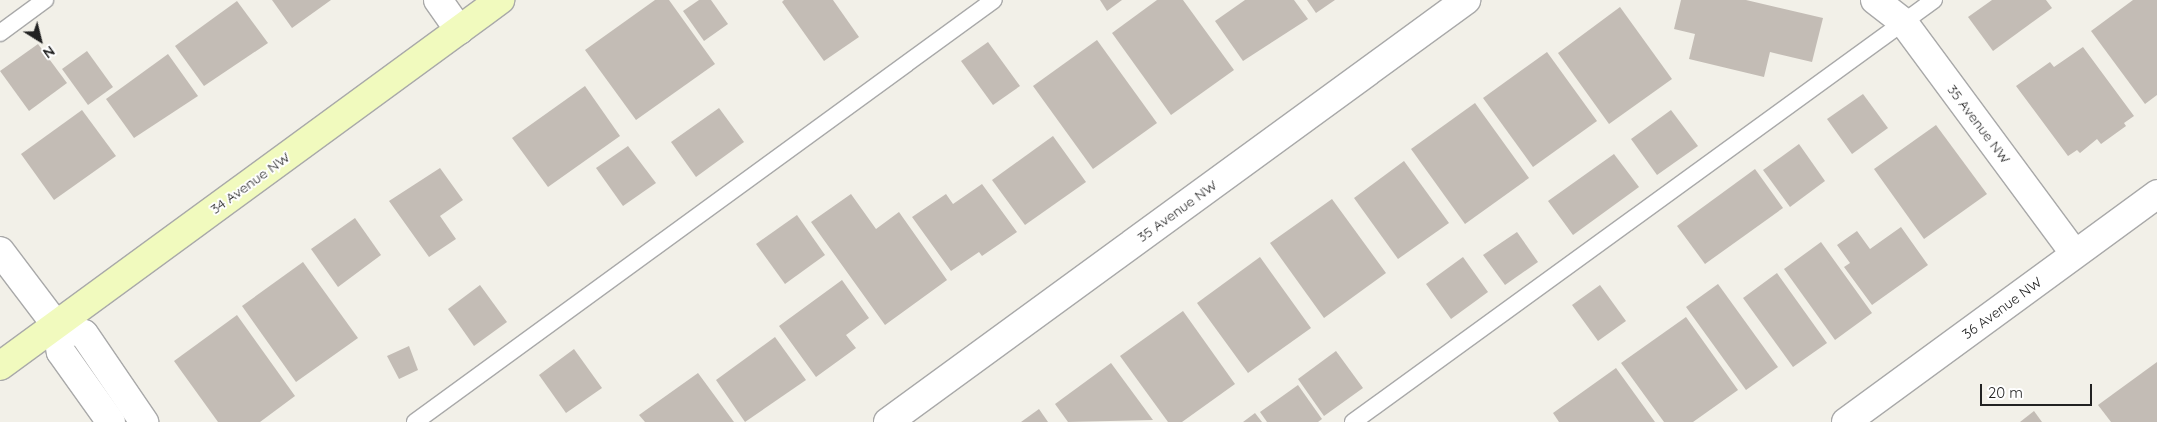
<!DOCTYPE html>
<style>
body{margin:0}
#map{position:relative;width:2157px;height:422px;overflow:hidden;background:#f2f0e8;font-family:Quicksand,sans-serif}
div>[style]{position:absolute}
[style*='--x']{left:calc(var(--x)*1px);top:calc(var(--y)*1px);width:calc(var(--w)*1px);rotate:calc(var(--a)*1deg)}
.building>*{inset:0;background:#c3bcb5}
.roads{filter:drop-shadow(1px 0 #a9a9a9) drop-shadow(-1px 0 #a9a9a9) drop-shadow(0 1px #a9a9a9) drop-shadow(0 -1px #a9a9a9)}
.lane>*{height:16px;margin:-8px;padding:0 8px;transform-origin:8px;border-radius:8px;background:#fff}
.street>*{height:28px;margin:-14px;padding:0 14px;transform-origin:14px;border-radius:14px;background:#fff}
.secondary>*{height:28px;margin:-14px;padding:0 14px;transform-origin:14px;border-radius:14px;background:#f1fabe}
span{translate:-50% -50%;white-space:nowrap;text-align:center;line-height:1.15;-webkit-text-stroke:4px #fff;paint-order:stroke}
.street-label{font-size:14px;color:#222}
.north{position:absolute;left:15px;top:15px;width:50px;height:50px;-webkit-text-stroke:4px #fff;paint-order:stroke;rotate:144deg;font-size:14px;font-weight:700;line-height:20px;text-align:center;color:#222}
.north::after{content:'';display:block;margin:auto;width:18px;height:22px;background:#222;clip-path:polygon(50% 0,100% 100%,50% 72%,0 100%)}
.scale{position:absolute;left:1980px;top:384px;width:112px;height:22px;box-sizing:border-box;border:2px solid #222;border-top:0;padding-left:6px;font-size:15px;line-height:18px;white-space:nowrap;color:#222;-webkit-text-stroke:4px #fff;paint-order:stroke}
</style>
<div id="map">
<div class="building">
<i style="clip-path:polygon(272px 0,331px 0,292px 28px)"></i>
<i style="clip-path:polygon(655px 0,669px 0,715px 64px,636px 120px,585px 50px)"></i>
<i style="clip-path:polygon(699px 0,711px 0,728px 24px,704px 41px,683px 11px)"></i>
<i style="clip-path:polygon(784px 0,833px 0,859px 37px,824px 61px,782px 2px)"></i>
<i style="clip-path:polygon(1100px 0,1122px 0,1107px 11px)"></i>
<i style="clip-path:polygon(1157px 0,1183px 0,1234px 70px,1171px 115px,1112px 33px)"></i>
<i style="clip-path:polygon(1245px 0,1294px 0,1308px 19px,1243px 61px,1215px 21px)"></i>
<i style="clip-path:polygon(1307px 0,1335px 0,1316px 13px)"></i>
<i style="clip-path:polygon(1681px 0,1746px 0,1823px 18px,1812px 62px,1770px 52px,1764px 77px,1689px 59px,1695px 34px,1674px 29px)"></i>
<i style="clip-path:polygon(1992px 0,2046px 0,2052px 8px,1993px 51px,1968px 17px)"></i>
<i style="clip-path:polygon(2133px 0,2157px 0,2157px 95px,2145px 104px,2091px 31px)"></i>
<i style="clip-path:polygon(237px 1px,268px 43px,204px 86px,175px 46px)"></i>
<i style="clip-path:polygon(1620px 7px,1672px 79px,1609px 124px,1558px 53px)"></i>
<i style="clip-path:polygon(1097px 40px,1157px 123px,1093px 169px,1033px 86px)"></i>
<i style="clip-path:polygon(988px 42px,1020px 86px,993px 105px,961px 61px)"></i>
<i style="clip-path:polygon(38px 44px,67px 83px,29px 111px,0 71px)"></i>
<i style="clip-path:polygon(2083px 47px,2134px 116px,2124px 123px,2126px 126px,2101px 144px,2097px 139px,2080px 153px,2077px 150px,2068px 156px,2016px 86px,2050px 62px,2054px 67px)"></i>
<i style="clip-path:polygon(87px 51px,113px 87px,88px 105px,62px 69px)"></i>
<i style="clip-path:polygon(1547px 52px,1597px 121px,1533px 167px,1483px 98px)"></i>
<i style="clip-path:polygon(168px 54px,198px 96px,134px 138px,106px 99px)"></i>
<i style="clip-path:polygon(585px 86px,620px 136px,548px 187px,512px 138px)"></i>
<i style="clip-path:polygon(1863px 94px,1888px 128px,1852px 154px,1827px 119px)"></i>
<i style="clip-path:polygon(1475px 103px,1529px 178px,1465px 224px,1411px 149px)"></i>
<i style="clip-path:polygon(719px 108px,744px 142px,696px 177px,671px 142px)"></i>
<i style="clip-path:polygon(82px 110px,116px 156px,54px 200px,21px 154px)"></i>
<i style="clip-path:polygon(1671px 110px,1698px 146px,1657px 175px,1631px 139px)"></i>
<i style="clip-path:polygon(1936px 125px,1987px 194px,1924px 239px,1874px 169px)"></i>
<i style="clip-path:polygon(1053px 136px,1086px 182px,1025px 225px,992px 180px)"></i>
<i style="clip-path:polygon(1799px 144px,1825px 181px,1790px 207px,1763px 170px)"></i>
<i style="clip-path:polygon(628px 146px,656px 183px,623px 206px,596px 168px)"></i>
<i style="clip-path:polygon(1614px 154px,1639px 187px,1573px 235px,1548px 201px)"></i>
<i style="clip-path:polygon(1404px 161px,1449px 223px,1398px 259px,1354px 198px)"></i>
<i style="clip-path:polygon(440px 168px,463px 200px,440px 216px,456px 239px,429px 257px,389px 201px)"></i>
<i style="clip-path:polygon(1755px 169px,1783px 208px,1705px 264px,1677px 226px)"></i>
<i style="clip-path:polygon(982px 184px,1017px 232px,982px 256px,979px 252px,951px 271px,912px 217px,946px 194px,953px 204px)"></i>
<i style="clip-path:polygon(851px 194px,876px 229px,899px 212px,947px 280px,885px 325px,811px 222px)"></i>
<i style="clip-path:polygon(1332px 199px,1386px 273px,1324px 318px,1270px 243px)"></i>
<i style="clip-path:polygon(797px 215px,825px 255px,785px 284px,756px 244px)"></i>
<i style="clip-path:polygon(355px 218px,381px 255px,338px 287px,311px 249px)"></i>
<i style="clip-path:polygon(1901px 227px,1928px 265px,1872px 305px,1844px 267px,1850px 263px,1837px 245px,1857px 231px,1870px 249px)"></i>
<i style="clip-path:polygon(1517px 232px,1538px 262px,1505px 285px,1483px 255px)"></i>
<i style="clip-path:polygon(1821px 242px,1872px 313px,1835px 340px,1784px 269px)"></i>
<i style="clip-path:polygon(1260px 257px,1311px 328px,1248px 373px,1197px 303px)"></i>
<i style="clip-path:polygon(1463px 257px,1488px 292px,1451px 319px,1426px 284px)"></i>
<i style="clip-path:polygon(303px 262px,358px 338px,296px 382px,242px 306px)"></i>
<i style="clip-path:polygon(1777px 273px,1827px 343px,1793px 367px,1743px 298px)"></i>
<i style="clip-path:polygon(842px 280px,869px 318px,846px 335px,856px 348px,816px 377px,779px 326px)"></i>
<i style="clip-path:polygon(1718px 284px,1778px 367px,1746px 390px,1686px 307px)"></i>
<i style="clip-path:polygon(480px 285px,507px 322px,474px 346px,448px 309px)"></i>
<i style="clip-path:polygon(1600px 285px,1626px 321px,1598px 341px,1572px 305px)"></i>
<i style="clip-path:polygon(1183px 311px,1235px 384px,1182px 422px,1168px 422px,1120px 356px)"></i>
<i style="clip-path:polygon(237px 315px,295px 396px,260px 422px,218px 422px,174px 361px)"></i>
<i style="clip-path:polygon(1686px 317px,1738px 390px,1693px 422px,1664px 422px,1621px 363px)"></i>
<i style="clip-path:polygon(775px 337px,806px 380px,745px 422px,716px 380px)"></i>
<i style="clip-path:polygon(409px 346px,418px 370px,399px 379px,387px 356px)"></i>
<i style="clip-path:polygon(574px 349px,602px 388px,566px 413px,539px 375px)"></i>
<i style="clip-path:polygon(1336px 351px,1363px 388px,1324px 416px,1298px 379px)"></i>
<i style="clip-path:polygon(2157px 362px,2157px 422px,2111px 422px,2098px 405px)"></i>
<i style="clip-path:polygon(1111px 363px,1153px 420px,1068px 422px,1055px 404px)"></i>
<i style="clip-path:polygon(1616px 368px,1655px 422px,1559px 422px,1553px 413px)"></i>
<i style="clip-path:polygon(698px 373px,734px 422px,645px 422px,639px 415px)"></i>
<i style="clip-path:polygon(1298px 385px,1322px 419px,1318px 422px,1267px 422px,1260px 412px)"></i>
<i style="clip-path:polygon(1039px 409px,1048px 422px,1021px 422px)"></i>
<i style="clip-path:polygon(2034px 411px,2042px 422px,2020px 422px)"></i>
<i style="clip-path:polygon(1255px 413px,1262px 422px,1243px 422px)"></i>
</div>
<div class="roads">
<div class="lane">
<i style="--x:0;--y:33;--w:56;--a:-36.3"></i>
<i style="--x:415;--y:422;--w:716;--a:-36.09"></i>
<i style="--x:1353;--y:422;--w:718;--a:-35.99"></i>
</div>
<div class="street">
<i style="--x:438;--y:0;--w:37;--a:55"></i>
<i style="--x:1875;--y:0;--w:37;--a:38"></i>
<i style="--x:1904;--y:23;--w:287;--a:53.5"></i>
<i style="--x:0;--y:251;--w:93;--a:52.9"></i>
<i style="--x:56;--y:325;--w:27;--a:80"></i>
<i style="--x:61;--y:352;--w:86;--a:54.5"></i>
<i style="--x:56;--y:325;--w:29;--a:18"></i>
<i style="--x:84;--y:334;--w:107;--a:55.7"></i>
<i style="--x:888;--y:422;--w:716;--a:-36.13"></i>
<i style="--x:1846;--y:422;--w:386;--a:-36.2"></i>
</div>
<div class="secondary">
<i style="--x:0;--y:366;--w:620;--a:-36.2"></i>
</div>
</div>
<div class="street-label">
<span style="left:1979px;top:124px;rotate:53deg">35 Avenue NW</span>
<span style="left:250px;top:183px;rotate:-36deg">34 Avenue NW</span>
<span style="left:1177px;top:211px;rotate:-36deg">35 Avenue NW</span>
<span style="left:2002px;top:308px;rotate:-36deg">36 Avenue NW</span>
</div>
<div class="north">N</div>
<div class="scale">20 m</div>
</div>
